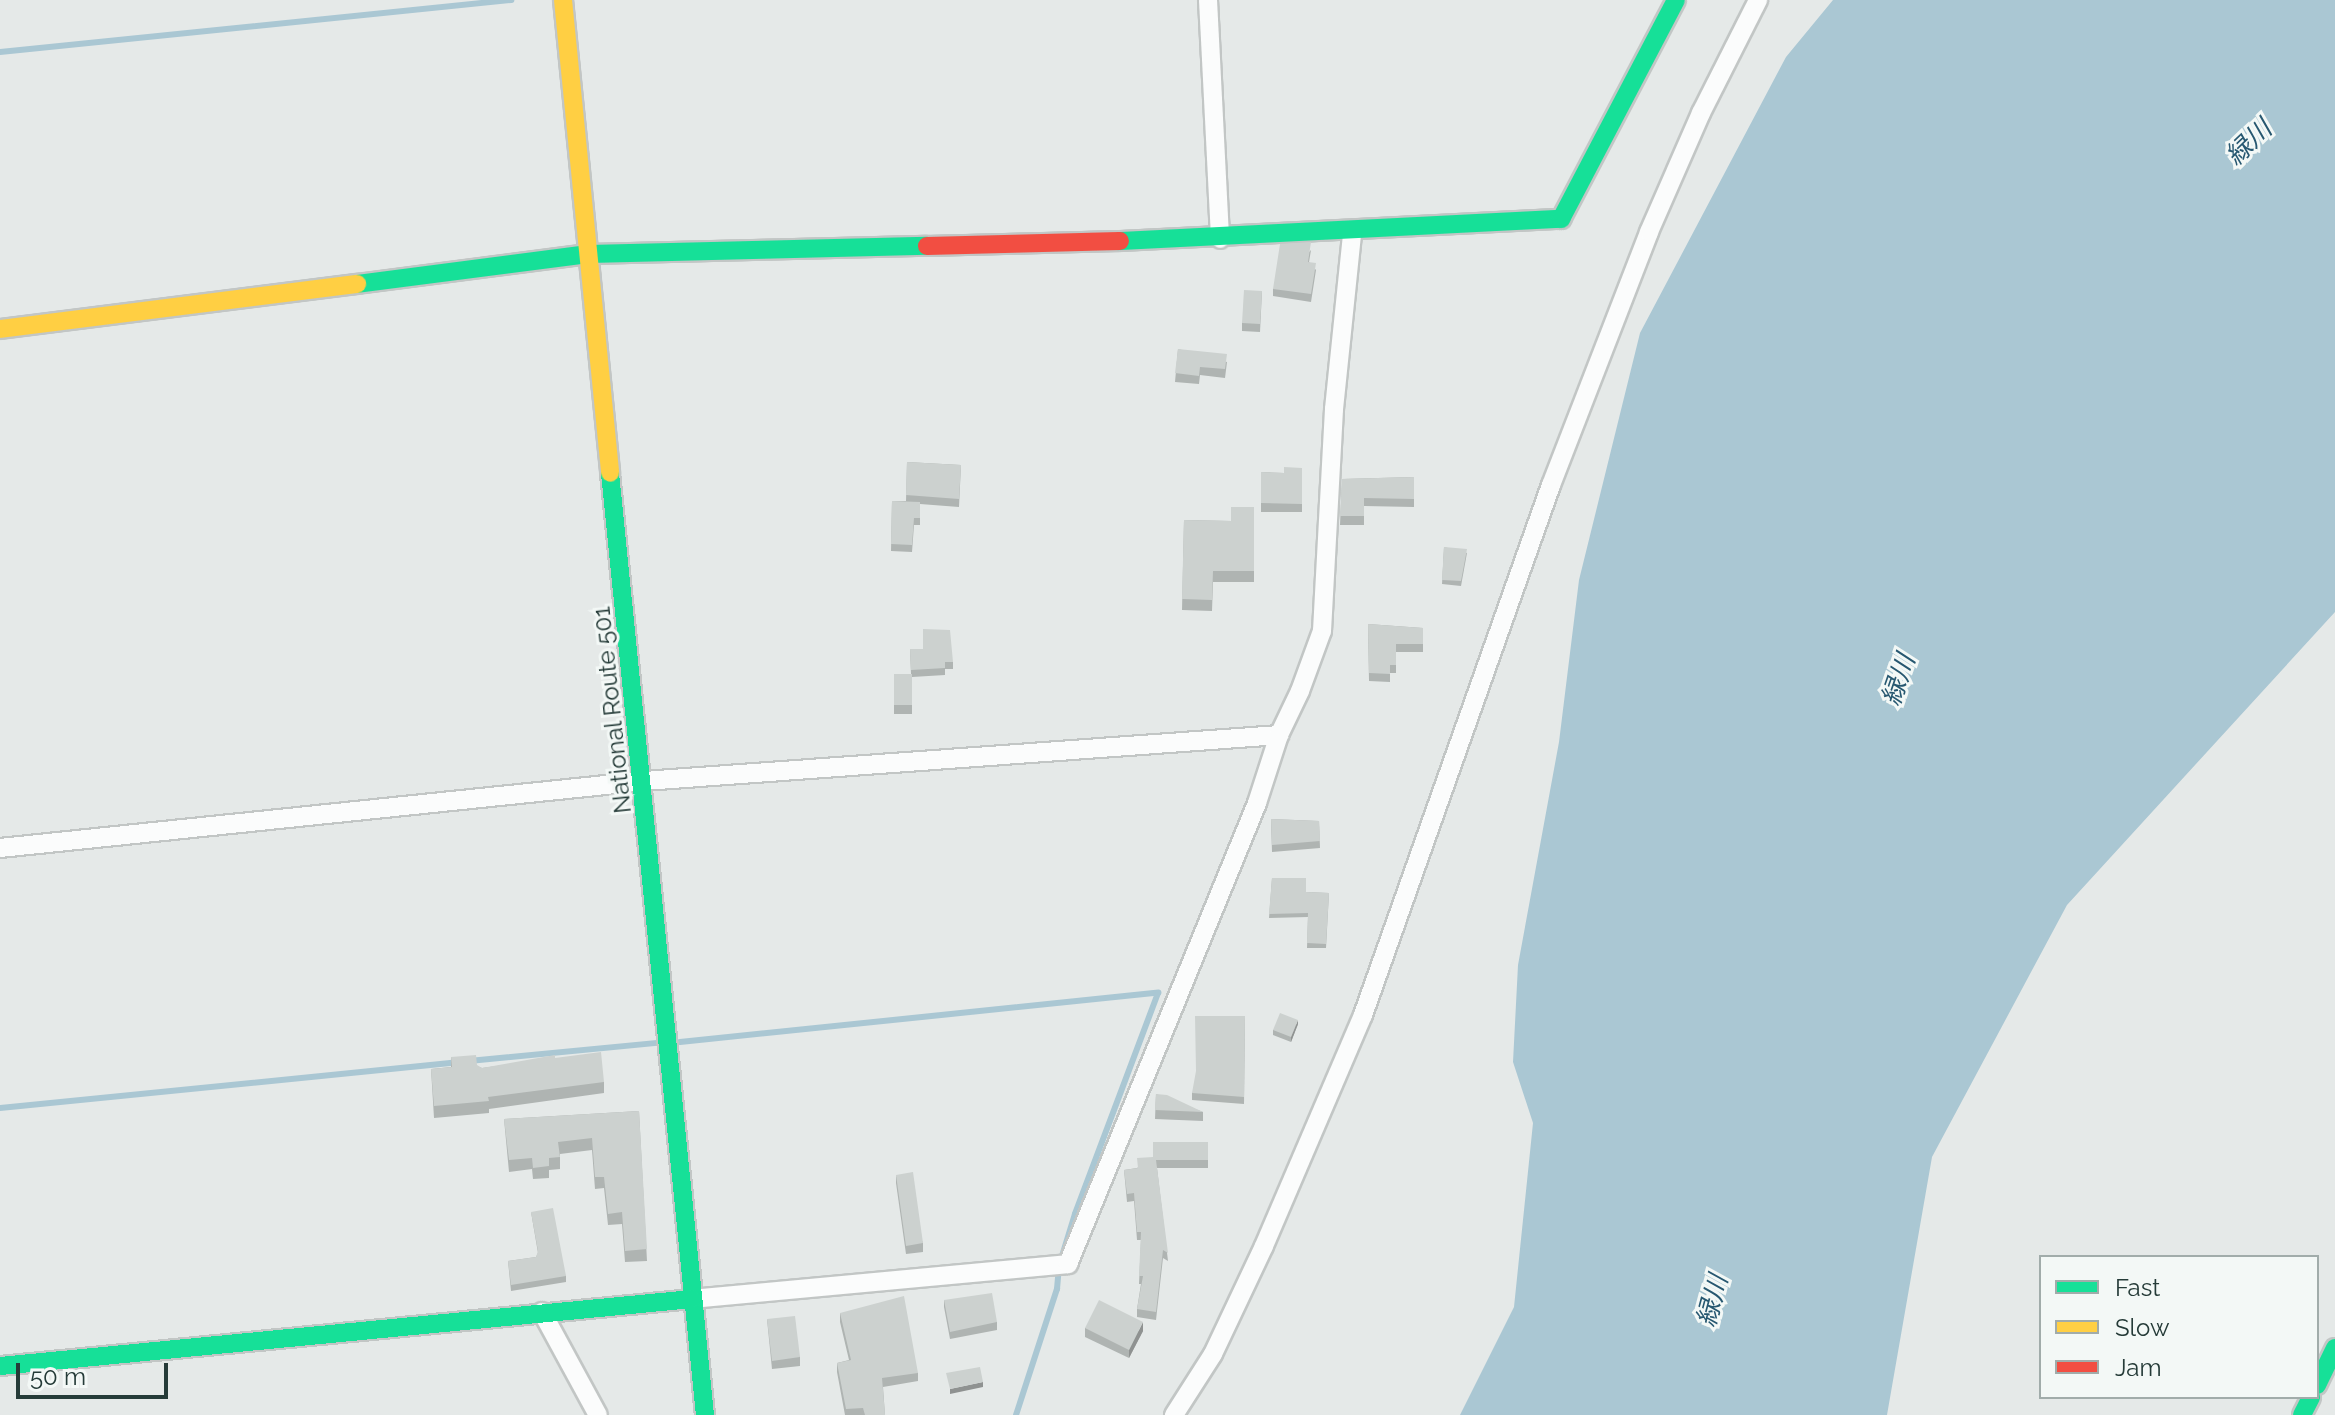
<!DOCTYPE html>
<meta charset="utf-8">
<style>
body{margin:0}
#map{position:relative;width:2335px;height:1415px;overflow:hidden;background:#e5e9e8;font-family:Raleway,"Noto Sans JP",sans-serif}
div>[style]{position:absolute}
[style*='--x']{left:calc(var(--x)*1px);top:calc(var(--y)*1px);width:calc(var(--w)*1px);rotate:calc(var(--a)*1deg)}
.water>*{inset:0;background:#aac7d3}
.stream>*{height:6px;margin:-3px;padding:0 3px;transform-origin:3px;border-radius:3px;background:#aac7d3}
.roads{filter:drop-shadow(2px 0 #c2c6c5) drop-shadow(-2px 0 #c2c6c5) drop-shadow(0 2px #c2c6c5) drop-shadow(0 -2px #c2c6c5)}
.street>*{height:18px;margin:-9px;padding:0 9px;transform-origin:9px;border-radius:9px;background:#fbfcfc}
.fast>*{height:18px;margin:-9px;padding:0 9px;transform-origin:9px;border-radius:9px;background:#16e098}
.slow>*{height:18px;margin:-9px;padding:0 9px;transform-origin:9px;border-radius:9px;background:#ffcf43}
.jam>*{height:18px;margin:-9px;padding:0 9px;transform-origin:9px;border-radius:9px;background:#f24e42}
.wall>*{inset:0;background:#afb4b2}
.shaded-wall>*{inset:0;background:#8f9291}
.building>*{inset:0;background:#ccd1cf}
span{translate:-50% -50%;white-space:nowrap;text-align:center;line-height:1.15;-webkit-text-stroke:6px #f3f8f6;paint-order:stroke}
.street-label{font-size:24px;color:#253b38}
.water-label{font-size:26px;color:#265770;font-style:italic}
.legend{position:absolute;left:2039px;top:1255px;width:280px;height:144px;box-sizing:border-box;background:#f3f8f6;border:2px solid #a1acaa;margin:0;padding:10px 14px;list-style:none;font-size:24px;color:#253b38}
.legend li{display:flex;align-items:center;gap:16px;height:40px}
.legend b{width:40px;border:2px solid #a1acaa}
.scale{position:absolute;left:16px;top:1363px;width:152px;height:36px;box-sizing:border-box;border:4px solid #253b38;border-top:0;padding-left:10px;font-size:24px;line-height:28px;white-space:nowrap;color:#253b38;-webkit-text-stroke:6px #f3f8f6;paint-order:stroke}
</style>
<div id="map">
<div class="water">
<i style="clip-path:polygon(1833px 0,2335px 0,2335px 612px,2067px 905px,1932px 1157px,1887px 1415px,1460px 1415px,1514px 1307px,1533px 1123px,1513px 1062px,1518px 965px,1559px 742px,1579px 580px,1640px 333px,1786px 57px)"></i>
</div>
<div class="stream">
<i style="--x:0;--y:52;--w:514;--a:-5.81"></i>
<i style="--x:680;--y:1042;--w:481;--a:-5.9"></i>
<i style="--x:1158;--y:993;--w:236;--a:110.6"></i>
<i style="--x:1075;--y:1214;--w:44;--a:107.2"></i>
<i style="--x:469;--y:1061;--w:189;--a:-5.5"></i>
<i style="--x:0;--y:1108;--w:460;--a:-5.7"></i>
<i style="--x:1016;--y:1415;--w:133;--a:-72"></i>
<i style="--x:1057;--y:1289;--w:22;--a:-85"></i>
</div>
<div class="roads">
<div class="street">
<i style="--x:1208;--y:0;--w:239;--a:87.1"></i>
<i style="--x:0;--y:848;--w:647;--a:-5.94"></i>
<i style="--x:644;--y:781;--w:637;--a:-4.14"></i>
<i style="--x:692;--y:1299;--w:378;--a:-5.3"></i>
<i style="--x:1068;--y:1264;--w:498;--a:-67.7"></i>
<i style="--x:1257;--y:803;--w:71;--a:-72.1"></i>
<i style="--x:1279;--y:735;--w:49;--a:-64.5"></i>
<i style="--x:1300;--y:691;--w:64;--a:-69.9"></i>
<i style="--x:1322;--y:631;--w:222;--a:-86.9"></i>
<i style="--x:1334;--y:409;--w:176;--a:-84.1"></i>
<i style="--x:542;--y:1312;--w:117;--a:61.5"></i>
<i style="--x:1174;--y:1415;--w:72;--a:-57.4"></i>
<i style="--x:1213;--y:1354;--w:119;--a:-64.7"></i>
<i style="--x:1264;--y:1246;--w:251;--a:-66.8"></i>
<i style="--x:1363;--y:1015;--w:562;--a:-70.47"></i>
<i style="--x:1551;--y:485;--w:271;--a:-68.8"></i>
<i style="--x:1649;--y:232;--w:130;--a:-66.4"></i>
<i style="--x:1701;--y:113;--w:127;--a:-63.2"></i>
</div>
<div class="fast">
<i style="--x:1120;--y:241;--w:442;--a:-2.9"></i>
<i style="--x:1561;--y:219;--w:247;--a:-62.3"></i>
<i style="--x:357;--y:284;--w:234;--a:-7.4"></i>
<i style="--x:589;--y:254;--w:338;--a:-1.4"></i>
<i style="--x:610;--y:473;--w:947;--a:84.24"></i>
<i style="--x:0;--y:1366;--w:695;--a:-5.53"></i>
<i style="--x:2317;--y:1385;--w:41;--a:-64.1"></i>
<i style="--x:2302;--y:1415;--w:20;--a:-63"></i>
</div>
<div class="slow">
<i style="--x:563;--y:0;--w:475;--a:84.3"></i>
<i style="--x:0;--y:329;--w:360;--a:-7.2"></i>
</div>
<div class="jam">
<i style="--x:927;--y:246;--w:193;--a:-1.5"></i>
</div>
</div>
<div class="wall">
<i style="clip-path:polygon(1311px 250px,1309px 262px,1316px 270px,1311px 302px,1273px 296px,1273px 289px)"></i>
<i style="clip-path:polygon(1262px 291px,1260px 332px,1242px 331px,1242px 323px)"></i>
<i style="clip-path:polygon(1178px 349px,1227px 362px,1225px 378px,1200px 375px,1199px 384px,1175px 382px)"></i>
<i style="clip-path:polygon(907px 462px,961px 465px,959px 507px,920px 504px,920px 525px,914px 525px,912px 552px,891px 551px,892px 501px,906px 501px)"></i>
<i style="clip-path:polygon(1302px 468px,1302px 512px,1261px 512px,1261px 472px,1284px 473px)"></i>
<i style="clip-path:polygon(1414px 477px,1414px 507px,1364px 506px,1364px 525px,1340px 525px,1342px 479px)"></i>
<i style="clip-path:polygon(1254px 507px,1254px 582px,1213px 582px,1212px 611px,1182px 610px,1184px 520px,1231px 521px)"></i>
<i style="clip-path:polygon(1444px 547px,1467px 553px,1461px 586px,1442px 584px)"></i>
<i style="clip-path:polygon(1368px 624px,1423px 628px,1423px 652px,1396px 652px,1396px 673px,1390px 673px,1390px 682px,1369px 681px)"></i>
<i style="clip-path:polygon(910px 649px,953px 662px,953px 669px,945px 669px,945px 675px,912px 677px,912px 714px,894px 714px,894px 674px,911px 674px)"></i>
<i style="clip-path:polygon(1271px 819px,1319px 821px,1320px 848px,1272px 852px)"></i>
<i style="clip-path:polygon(1272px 878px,1306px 892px,1329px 893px,1326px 948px,1307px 948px,1308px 917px,1269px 918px)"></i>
<i style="clip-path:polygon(1245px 1016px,1244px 1104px,1192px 1100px,1192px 1093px)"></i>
<i style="clip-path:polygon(1298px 1024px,1291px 1042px,1273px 1035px,1273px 1030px)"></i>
<i style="clip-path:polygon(451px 1057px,482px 1068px,555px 1058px,604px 1082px,604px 1093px,489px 1109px,489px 1113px,434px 1118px,431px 1069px,451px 1067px)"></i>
<i style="clip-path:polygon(1156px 1094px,1203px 1112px,1203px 1121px,1155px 1119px)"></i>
<i style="clip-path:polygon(639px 1111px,647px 1261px,625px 1262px,622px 1224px,608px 1225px,604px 1188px,595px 1189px,592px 1150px,560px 1154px,560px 1169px,549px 1170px,549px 1178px,533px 1179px,532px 1169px,509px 1172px,504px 1119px)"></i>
<i style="clip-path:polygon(1208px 1142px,1208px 1168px,1157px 1168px,1168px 1261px,1163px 1258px,1156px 1320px,1137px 1317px,1137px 1309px,1141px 1284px,1139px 1284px,1141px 1240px,1137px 1240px,1134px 1201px,1127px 1202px,1124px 1170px,1137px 1168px,1153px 1157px)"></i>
<i style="clip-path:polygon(896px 1175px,923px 1243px,923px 1252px,906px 1254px,896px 1183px)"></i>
<i style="clip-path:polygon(531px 1212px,566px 1276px,566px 1282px,511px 1291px,508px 1261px,536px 1257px,538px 1253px)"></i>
<i style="clip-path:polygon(944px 1300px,997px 1322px,997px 1330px,950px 1339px,944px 1307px)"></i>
<i style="clip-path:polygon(840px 1313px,918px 1373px,918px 1381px,883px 1387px,885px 1415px,845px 1415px,837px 1372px,837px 1363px,849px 1360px,840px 1322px)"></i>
<i style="clip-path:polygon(767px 1319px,800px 1357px,800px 1366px,772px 1369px)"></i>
<i style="clip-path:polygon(1085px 1328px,1143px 1331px,1129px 1358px,1085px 1337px)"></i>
</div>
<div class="shaded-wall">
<i style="clip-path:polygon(1298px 1020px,1298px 1024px,1291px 1042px,1291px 1037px)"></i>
<i style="clip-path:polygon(1143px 1322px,1143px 1331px,1129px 1358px,1129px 1350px)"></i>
<i style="clip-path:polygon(983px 1382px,983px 1387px,950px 1394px,950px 1389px)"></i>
</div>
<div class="building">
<i style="clip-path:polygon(1311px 242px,1308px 262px,1316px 263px,1311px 294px,1273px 289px,1280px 244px)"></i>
<i style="clip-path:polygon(1244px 290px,1262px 291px,1260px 324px,1242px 323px)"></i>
<i style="clip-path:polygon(1178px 349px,1227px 354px,1225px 369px,1200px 367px,1199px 376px,1175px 373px)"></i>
<i style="clip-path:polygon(907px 462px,961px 465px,959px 499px,906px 495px)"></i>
<i style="clip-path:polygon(1284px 467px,1302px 468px,1302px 504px,1261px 503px,1261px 472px,1284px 473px)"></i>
<i style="clip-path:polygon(1414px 477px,1414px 499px,1364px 498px,1364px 516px,1340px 516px,1342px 479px)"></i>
<i style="clip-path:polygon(892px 501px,920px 502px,920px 518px,914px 518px,912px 545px,891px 544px)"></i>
<i style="clip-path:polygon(1231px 507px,1254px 507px,1254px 571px,1213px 571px,1212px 600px,1182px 599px,1184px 520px,1231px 521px)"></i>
<i style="clip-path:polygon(1444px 547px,1467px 549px,1461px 581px,1442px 580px)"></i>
<i style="clip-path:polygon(1368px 624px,1423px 628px,1423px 644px,1396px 644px,1396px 665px,1390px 665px,1390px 674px,1369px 673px)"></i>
<i style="clip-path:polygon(923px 629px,950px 630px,953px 662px,945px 662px,945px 668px,911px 670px,910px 649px,923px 649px)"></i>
<i style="clip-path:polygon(894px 674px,912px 674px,912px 705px,894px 705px)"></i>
<i style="clip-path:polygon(1271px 819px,1319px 821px,1320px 841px,1272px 845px)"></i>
<i style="clip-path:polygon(1272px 878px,1306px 878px,1306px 892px,1329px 893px,1326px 944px,1307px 943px,1308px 913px,1269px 914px)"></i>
<i style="clip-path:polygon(1280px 1013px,1298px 1020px,1291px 1037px,1273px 1030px)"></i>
<i style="clip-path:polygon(1195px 1016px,1245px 1016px,1244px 1097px,1192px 1093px,1196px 1071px)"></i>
<i style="clip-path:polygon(601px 1052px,604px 1082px,488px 1097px,489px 1101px,434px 1106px,431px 1069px,452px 1067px,451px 1057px,476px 1055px,477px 1065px,482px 1068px,555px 1055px,555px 1058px)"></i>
<i style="clip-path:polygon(1156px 1094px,1167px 1095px,1203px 1112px,1155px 1110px)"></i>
<i style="clip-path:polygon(639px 1111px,647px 1249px,625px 1251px,622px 1212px,608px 1214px,604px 1177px,595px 1177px,592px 1138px,558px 1142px,560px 1157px,549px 1158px,549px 1166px,533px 1168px,532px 1158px,509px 1160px,504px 1119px)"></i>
<i style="clip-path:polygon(1153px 1142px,1208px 1142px,1208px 1160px,1156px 1160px,1168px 1253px,1163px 1250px,1156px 1312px,1137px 1309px,1143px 1276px,1139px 1276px,1141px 1232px,1137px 1232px,1134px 1193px,1127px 1194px,1124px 1170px,1138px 1168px,1137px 1158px,1153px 1157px)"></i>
<i style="clip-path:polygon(913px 1172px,923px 1243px,906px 1246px,896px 1175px)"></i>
<i style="clip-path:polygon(553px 1208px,566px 1276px,511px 1285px,508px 1261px,536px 1257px,538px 1251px,531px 1212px)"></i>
<i style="clip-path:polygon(992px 1293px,997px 1322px,950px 1332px,944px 1300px)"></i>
<i style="clip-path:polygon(904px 1296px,918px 1373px,882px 1378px,885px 1415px,865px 1415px,863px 1408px,846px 1409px,837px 1363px,851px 1360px,840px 1313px)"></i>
<i style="clip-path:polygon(1099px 1300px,1143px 1322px,1129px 1350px,1085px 1328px)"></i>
<i style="clip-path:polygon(795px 1316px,800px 1357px,772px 1361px,767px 1319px)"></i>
<i style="clip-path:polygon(980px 1367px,983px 1382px,950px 1389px,946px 1373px)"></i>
</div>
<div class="street-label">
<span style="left:612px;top:710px;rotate:-96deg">National Route 501</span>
</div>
<div class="water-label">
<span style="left:2249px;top:143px;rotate:-44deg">緑川</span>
<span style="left:1899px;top:680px;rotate:-71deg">緑川</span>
<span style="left:1713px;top:1301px;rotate:-75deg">緑川</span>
</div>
<ul class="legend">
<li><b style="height:10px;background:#16e098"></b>Fast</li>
<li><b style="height:10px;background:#ffcf43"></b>Slow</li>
<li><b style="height:10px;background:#f24e42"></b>Jam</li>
</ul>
<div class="scale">50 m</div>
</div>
